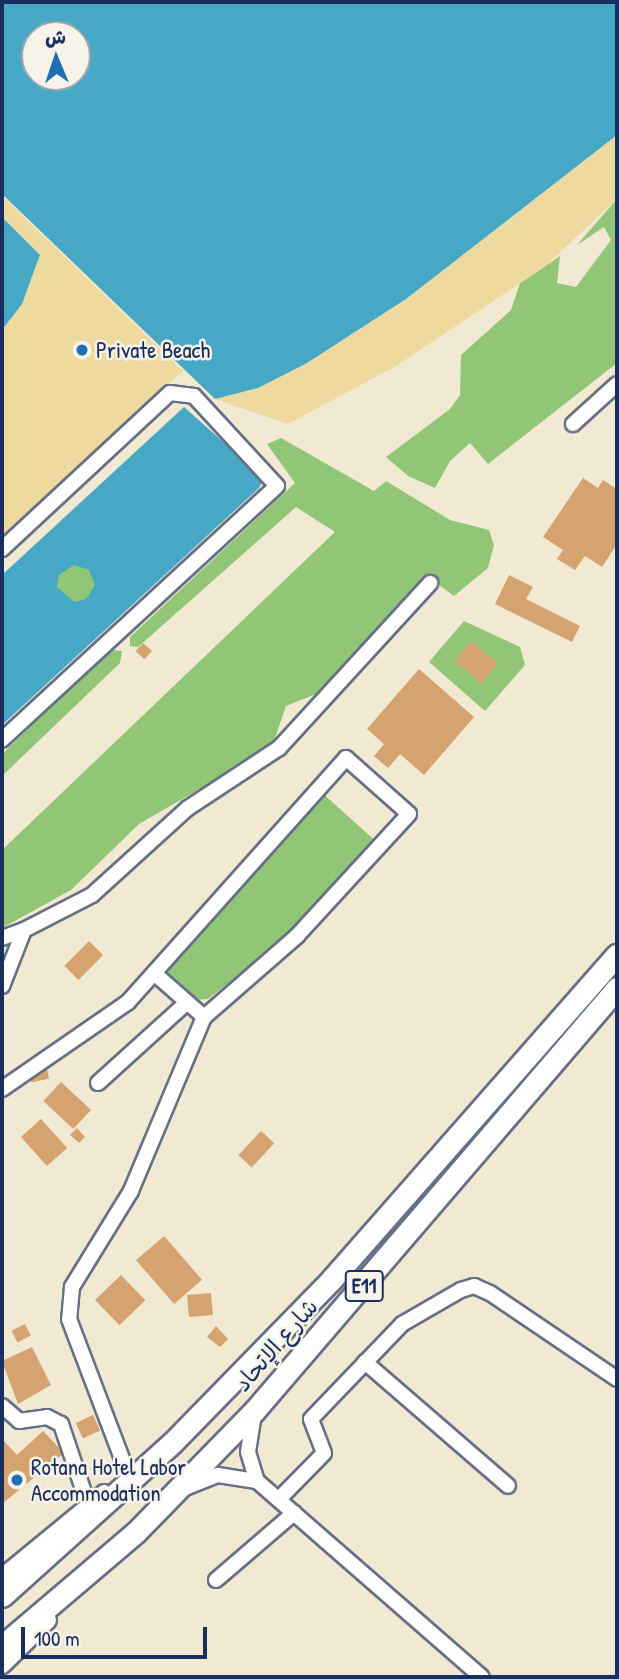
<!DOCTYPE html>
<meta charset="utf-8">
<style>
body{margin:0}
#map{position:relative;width:619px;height:1679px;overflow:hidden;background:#f2e9d3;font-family:"Patrick Hand","Playpen Sans Arabic",sans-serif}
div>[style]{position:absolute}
.green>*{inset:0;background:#92c677}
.round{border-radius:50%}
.sand>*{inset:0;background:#eeda9e}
.water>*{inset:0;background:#46a8c5}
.building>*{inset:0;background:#d4a370;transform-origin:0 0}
.roads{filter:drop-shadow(2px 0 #667087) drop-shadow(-2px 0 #667087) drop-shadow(0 2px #667087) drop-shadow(0 -2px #667087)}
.minor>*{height:14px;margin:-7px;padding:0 7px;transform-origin:7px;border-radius:7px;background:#fff}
.major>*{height:18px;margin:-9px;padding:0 9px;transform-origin:9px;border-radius:9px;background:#fff}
.highway>*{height:21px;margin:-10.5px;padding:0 10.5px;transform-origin:10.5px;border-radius:10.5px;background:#fff}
.dots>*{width:19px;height:19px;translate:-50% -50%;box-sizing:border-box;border:4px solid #f7f3e8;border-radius:50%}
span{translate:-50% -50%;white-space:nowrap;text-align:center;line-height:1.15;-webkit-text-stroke:5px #f7f3e8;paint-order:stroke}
.shield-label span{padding:2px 5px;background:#f7f3e8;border:2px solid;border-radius:5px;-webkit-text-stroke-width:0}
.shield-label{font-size:21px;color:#1b2f5e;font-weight:700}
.poi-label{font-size:23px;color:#1b2f5e}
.left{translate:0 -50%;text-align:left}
.street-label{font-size:23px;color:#1b2f5e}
.frame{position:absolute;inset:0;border:4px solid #1b2f5e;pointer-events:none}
.north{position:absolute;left:21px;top:21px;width:70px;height:70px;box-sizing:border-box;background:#f7f3e8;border:2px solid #9fa5b1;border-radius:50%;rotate:358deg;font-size:19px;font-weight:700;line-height:28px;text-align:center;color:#1b2f5e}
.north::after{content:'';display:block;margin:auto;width:24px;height:32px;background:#1f6fb2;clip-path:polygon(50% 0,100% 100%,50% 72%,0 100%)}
.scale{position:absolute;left:21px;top:1627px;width:186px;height:32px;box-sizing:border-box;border:4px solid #1b2f5e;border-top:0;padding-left:9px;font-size:21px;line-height:24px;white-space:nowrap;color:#1b2f5e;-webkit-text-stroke:5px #f7f3e8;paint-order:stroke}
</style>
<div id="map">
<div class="green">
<div style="clip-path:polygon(617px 199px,617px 363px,488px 464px,470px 443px,450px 461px,435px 488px,408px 476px,386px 457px,450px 409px,460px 395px,461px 355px,511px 310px,520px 283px,560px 256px,557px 283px,576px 287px,611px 240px,604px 227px,577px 245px)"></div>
<div style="clip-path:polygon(281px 438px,374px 491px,386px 481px,450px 520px,489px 530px,494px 545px,488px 568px,454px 596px,427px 576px,326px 690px,286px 706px,272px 747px,139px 824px,71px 890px,2px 928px,2px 850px,335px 532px,296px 507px,138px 647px,130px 646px,130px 637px,295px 483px,267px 444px)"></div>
<div class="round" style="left:57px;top:565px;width:38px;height:38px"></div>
<div style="clip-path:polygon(464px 621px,520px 647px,525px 665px,485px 711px,429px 662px)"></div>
<div style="clip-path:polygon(111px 650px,122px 651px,120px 663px,2px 776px,2px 754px)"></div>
<div style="clip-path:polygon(320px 791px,380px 845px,285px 939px,208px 999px,195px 1000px,168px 977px,170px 957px)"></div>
</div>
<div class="sand">
<div style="clip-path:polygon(617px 135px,617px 199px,543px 268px,396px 366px,288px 424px,215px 399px,258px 388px,307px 363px,406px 299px)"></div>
<div style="clip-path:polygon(2px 196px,183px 371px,2px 539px,2px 330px,22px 304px,40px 255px,2px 216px)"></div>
</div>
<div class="water">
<div style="clip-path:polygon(evenodd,2px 2px,617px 2px,617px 135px,406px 299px,307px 363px,258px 388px,215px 399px,2px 194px,2px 2px,35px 35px,77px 35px,77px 77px,35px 77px,35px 35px)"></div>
<div style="clip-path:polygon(2px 217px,40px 255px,22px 304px,2px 330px)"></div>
<div style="clip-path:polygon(evenodd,184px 407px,255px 470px,263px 480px,259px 488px,2px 725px,2px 575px,184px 407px,74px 565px,89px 570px,95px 585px,86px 599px,74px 602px,57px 587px,59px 575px,74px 565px)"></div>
</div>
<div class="building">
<div style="clip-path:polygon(583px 478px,598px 488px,603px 480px,617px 489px,617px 544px,602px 567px,585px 556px,575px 570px,557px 559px,563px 550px,543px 537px)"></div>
<div style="clip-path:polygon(509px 575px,533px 587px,526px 599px,580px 626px,572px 642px,495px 604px)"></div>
<div style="left:471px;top:641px;width:35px;height:26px;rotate:40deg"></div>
<div style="left:143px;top:643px;width:12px;height:11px;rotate:42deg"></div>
<div style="clip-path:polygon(419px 669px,474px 717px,424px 775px,400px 754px,388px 768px,374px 756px,384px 744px,367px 729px)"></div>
<div style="left:89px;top:941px;width:20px;height:35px;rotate:45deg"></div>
<div style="left:47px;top:1069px;width:10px;height:18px;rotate:79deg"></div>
<div style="left:61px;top:1082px;width:41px;height:26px;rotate:43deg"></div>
<div style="left:41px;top:1119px;width:39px;height:27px;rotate:48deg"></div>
<div style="clip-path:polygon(77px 1128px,85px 1137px,79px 1143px,70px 1135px)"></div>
<div style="left:261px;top:1131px;width:18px;height:33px;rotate:43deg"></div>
<div style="left:164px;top:1236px;width:58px;height:37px;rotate:49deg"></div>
<div style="left:121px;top:1275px;width:35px;height:36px;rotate:46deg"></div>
<div style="left:211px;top:1293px;width:22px;height:24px;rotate:85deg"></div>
<div style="left:25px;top:1324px;width:13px;height:15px;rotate:63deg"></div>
<div style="clip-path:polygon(216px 1326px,228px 1339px,220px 1347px,207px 1337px)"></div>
<div style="clip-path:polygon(32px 1347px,51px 1385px,18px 1404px,2px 1361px)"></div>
<div style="left:93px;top:1415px;width:17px;height:19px;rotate:65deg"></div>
<div style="clip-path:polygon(43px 1431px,64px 1453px,2px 1504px,2px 1439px,17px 1455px)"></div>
</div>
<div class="roads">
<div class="minor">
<div style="left:573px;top:424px;width:59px;rotate:-42.3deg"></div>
<div style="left:2px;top:549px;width:229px;rotate:-42.9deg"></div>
<div style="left:170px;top:393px;width:24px;rotate:7deg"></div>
<div style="left:194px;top:396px;width:122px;rotate:47.3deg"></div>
<div style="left:277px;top:486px;width:374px;rotate:137.3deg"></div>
<div style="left:24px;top:930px;width:76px;rotate:-27.2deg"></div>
<div style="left:92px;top:895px;width:130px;rotate:-42.2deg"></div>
<div style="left:188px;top:808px;width:109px;rotate:-33.4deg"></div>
<div style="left:279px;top:748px;width:224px;rotate:-47.5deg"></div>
<div style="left:2px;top:938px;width:23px;rotate:-20deg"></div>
<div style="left:24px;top:930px;width:60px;rotate:111.4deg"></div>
<div style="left:154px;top:973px;width:67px;rotate:41.3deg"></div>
<div style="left:98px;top:1083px;width:116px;rotate:-42.2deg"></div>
<div style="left:2px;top:1089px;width:153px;rotate:-34.6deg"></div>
<div style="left:128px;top:1002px;width:327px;rotate:-48.2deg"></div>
<div style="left:346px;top:758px;width:84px;rotate:41.6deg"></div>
<div style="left:409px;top:814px;width:166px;rotate:132.6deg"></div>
<div style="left:297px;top:936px;width:123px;rotate:138.9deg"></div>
<div style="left:204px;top:1017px;width:189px;rotate:112.8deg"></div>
<div style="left:131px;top:1191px;width:113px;rotate:121.6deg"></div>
<div style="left:72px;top:1287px;width:32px;rotate:95deg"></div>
<div style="left:69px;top:1319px;width:166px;rotate:69.2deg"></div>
<div style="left:365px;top:1362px;width:189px;rotate:40.9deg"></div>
<div style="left:2px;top:1406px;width:23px;rotate:41deg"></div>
<div style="left:19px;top:1421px;width:28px;rotate:-8deg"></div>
<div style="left:47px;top:1417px;width:16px;rotate:27deg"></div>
<div style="left:61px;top:1424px;width:84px;rotate:71.4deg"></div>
<div style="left:254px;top:1414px;width:38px;rotate:99deg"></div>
<div style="left:248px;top:1452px;width:30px;rotate:73deg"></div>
<div style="left:185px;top:1488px;width:35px;rotate:-22deg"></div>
<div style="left:218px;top:1475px;width:39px;rotate:9deg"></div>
<div style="left:257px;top:1481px;width:298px;rotate:41.1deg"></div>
<div style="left:279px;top:1499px;width:64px;rotate:-45.6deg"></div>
<div style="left:324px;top:1453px;width:36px;rotate:-111deg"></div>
<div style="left:311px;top:1419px;width:132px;rotate:-46.2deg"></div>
<div style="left:402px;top:1324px;width:68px;rotate:-30deg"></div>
<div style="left:461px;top:1290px;width:14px;rotate:-17deg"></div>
<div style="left:474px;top:1286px;width:17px;rotate:24deg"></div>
<div style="left:490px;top:1293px;width:153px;rotate:34.1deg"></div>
<div style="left:2px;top:1576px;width:132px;rotate:-39.5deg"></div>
<div style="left:216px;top:1580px;width:103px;rotate:-40.7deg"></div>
</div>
<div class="major">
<div style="left:2px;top:1664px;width:63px;rotate:-44.4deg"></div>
</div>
<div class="highway">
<div style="left:2px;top:1596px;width:230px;rotate:-42deg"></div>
<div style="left:173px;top:1442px;width:226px;rotate:-45.7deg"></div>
<div style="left:331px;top:1280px;width:433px;rotate:-48.7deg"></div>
<div style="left:2px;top:1646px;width:176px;rotate:-40.4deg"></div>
<div style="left:136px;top:1532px;width:170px;rotate:-45.7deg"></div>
<div style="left:255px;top:1410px;width:556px;rotate:-49.38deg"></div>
</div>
</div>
<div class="dots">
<div style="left:82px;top:350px;background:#1f6fb2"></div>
<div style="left:17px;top:1480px;background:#1f6fb2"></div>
</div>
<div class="shield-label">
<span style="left:364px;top:1286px">E11</span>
</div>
<div class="poi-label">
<span class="left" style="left:96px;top:350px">Private Beach</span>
<span class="left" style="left:31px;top:1480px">Rotana Hotel Labor<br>Accommodation</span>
</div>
<div class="street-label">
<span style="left:276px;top:1345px;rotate:-49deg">شارع الإتحاد</span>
</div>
<div class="frame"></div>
<div class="north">ش</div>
<div class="scale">100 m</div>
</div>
